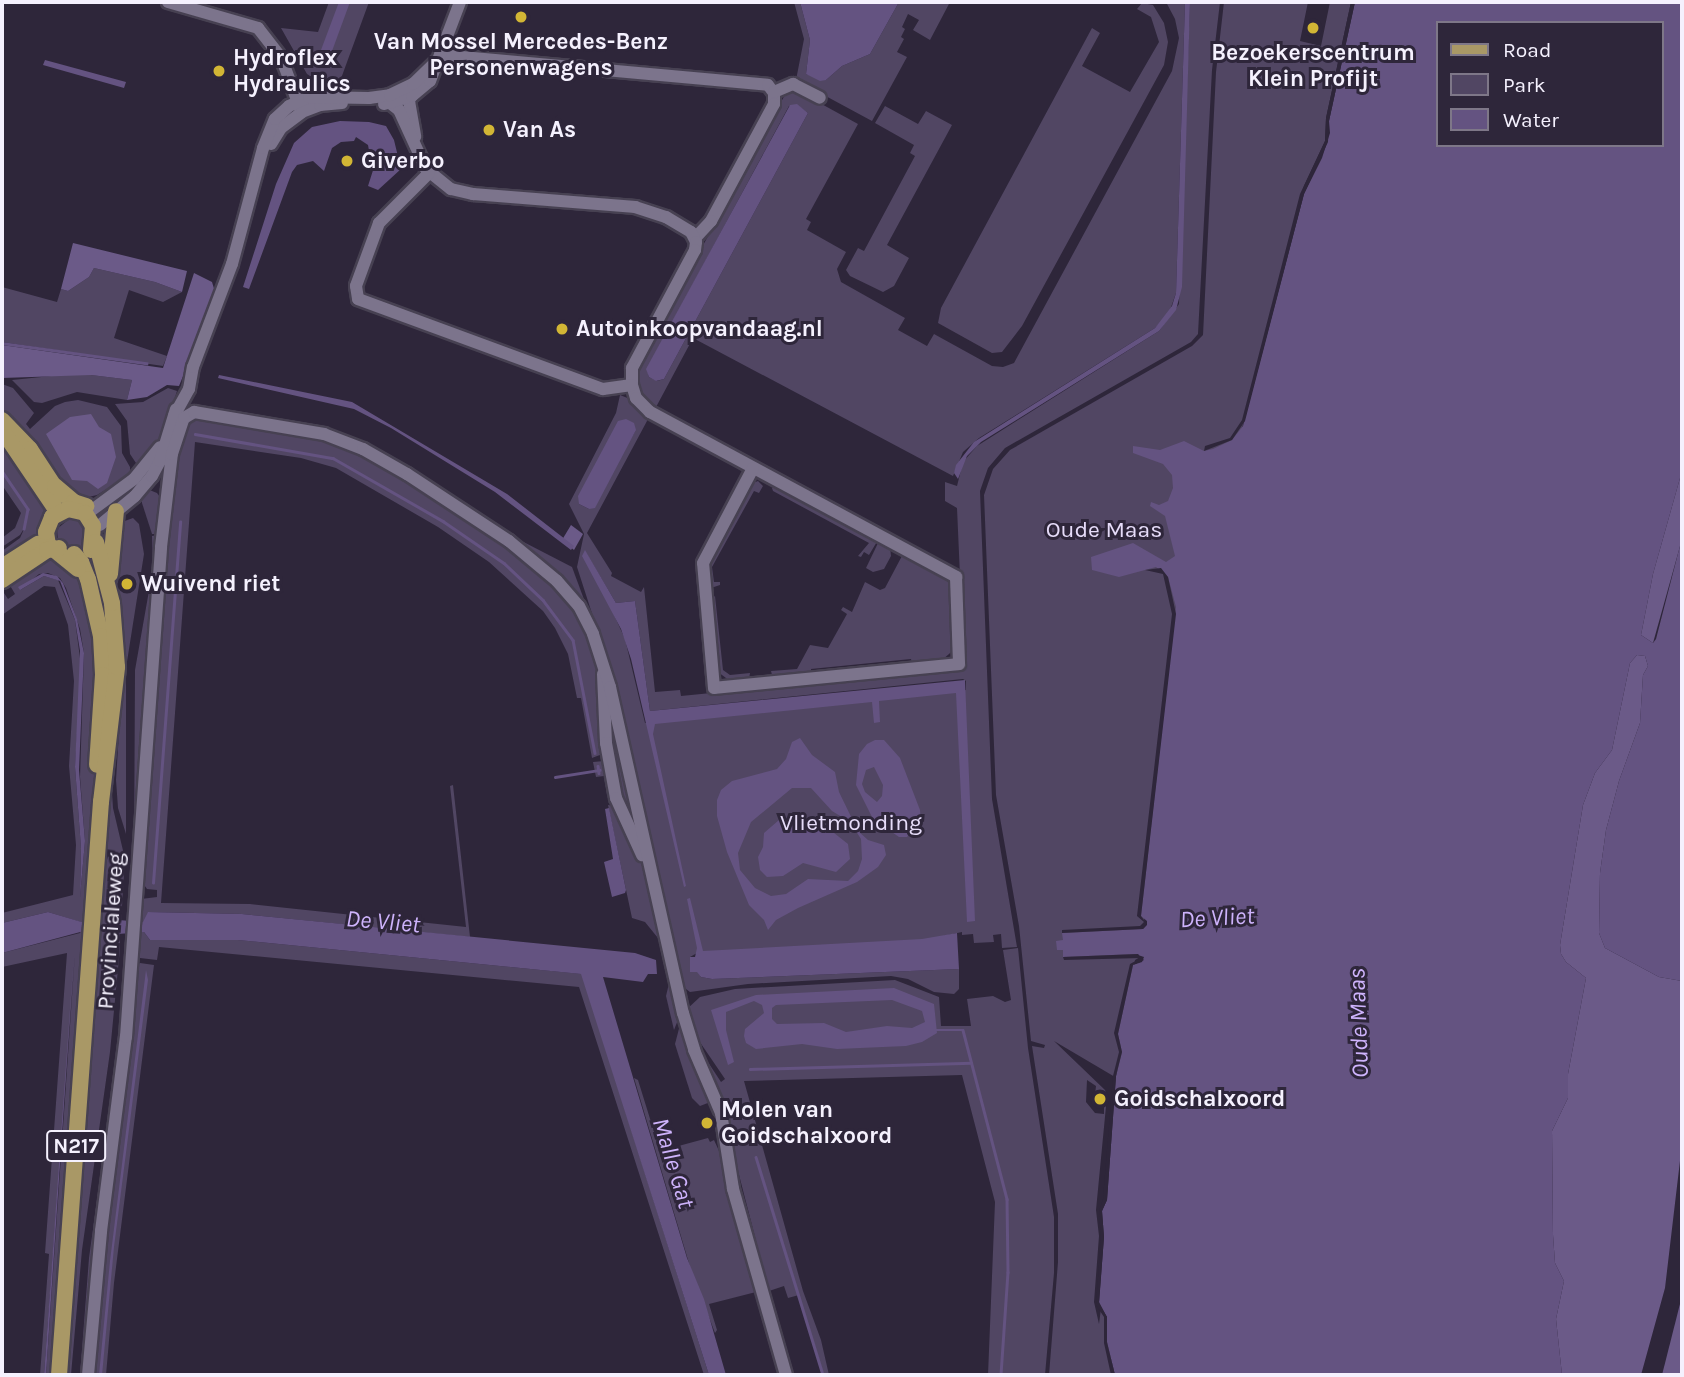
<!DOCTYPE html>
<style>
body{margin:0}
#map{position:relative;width:1684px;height:1377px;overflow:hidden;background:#2e263a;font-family:Karla,sans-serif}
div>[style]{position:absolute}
.green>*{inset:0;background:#514663}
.forest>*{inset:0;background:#6b5a88}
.water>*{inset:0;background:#645381;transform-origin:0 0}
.pier>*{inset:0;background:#2e263a}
.stream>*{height:2.5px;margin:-1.25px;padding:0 1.25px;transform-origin:1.25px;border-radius:1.25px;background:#645381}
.roads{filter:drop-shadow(2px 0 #474152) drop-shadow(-2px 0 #474152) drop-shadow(0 2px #474152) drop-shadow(0 -2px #474152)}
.minor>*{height:12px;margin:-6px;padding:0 6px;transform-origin:6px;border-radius:6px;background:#7c748c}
.major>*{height:16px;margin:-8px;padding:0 8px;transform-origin:8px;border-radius:8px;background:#a99866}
.dots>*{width:19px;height:19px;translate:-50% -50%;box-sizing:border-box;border:4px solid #2e263a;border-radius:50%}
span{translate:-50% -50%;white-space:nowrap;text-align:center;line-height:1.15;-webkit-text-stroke:6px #2e263a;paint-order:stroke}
.shield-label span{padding:2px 5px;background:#2e263a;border:2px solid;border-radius:5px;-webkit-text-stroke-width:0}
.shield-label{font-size:21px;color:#f5f1fe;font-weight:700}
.poi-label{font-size:23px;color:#f5f1fe;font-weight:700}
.left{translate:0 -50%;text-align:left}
.park-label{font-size:23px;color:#e6dcf9}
.street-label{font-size:23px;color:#f5f1fe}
.water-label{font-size:24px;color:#ceb3fc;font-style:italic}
.frame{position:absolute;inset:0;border:4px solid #f5f1fe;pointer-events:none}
.legend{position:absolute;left:1436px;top:21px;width:228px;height:126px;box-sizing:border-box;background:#2e263a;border:2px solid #7e7788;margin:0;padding:9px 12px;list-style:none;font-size:21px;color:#f5f1fe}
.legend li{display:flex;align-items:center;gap:14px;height:35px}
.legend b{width:35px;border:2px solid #7e7788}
</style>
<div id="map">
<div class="green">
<div style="clip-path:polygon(329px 2px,369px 2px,339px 84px,319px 82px,307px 74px,281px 28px,318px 32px)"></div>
<div style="clip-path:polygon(794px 2px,800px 2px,810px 40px,806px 74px,826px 80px,842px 66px,870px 54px,899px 2px,950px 2px,930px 40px,913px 30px,919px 20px,908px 14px,902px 27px,905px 29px,901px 37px,904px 39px,897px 52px,907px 57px,872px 121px,796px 80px,804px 39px)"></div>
<div style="clip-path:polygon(evenodd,1166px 2px,1185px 2px,1176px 293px,1169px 313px,1155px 328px,979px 438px,963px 452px,953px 476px,693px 338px,655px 409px,641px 395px,637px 376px,639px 363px,787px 91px,796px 90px,858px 124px,806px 219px,811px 222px,807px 230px,846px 252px,837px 269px,841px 282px,905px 318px,898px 330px,927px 346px,934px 334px,992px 366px,1003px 367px,1014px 363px,1172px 71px,1179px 38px,1175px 19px,1166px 2px,797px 105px,808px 113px,664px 379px,657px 381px,649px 377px,647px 369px,789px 106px,797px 105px)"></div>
<div style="clip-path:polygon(evenodd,1190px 2px,1220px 2px,1212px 70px,1198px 334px,1191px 342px,1005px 448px,988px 468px,980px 491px,992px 799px,1017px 947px,1002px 948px,1001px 934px,993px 935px,994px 942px,974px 943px,973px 934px,962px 935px,962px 932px,925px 940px,697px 953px,690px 957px,701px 977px,712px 979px,959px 969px,959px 989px,954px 994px,934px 992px,908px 979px,891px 976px,748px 984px,690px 992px,682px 986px,597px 629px,577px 567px,584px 534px,569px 504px,616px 413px,620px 395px,630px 399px,646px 415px,647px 421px,587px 533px,612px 573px,611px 576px,641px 592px,644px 587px,655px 692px,680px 690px,681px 696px,964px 668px,957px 508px,945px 501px,945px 482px,957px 486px,963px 462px,977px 446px,1159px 331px,1179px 304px,1190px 2px,636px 430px,589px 509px,579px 504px,636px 430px,1190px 2px,585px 551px,616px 603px,635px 601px,650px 711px,963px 679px,966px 681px,966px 690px,645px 723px,625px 639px,585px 551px)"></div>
<div style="clip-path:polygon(evenodd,1224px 2px,1308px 2px,1300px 41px,1321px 46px,1330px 2px,1351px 2px,1326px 118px,1325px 141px,1304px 186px,1245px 419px,1180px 602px,1140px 957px,1135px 960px,1128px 1001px,1126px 1051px,1115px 1077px,1054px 1041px,1105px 1090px,1107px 1096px,1096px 1210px,1099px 1236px,1094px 1302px,1099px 1324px,1102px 1301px,1114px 1375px,1049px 1375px,1058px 1262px,1058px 1214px,1032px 1046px,1044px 1048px,1045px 1045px,1031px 1041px,1019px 926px,996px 795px,984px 495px,993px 469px,1010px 450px,1192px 346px,1203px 335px,1216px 72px,1224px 2px,1087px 1080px,1096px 1086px,1094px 1104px,1104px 1105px,1104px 1114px,1095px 1113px,1086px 1102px,1087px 1080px)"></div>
<div style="clip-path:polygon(1142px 3px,1153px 5px,1164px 23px,1168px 42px,1164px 65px,1022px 326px,1002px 352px,992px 353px,938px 323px,941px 308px,1092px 28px,1100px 33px,1082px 66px,1130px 92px,1159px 42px,1151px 17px,1137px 9px)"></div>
<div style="clip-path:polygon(885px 106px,918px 124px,926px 111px,952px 125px,887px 245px,909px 258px,894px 286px,883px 292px,850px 276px,846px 270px,858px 248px,864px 251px,915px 156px,910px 153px,914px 145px,875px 123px)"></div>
<div style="clip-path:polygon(94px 268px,155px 282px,182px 292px,163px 302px,129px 290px,114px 338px,167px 356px,163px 366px,2px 342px,2px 287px,57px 302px,61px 289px,68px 291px,89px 277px)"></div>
<div style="clip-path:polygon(61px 375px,91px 375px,132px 380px,127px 400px,77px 392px,42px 403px,34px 402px,12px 380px)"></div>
<div style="clip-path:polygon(2px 384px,13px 388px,34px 413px,26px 424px,30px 429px,55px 406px,65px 402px,78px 400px,107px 407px,121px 426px,122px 453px,130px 467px,130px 475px,97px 495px,80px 499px,69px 491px,26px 434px,2px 413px)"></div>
<div style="clip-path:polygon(168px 388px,177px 391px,166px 426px,159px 441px,140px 463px,136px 463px,130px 454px,127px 421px,115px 404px,143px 402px)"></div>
<div style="clip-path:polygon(196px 417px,328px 439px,384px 464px,499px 538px,570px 600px,598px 657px,605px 753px,592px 758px,581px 698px,577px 698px,568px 654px,555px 628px,543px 611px,489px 562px,438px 527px,336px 468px,301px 458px,195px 442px,161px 903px,250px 904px,466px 927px,450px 786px,453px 785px,470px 937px,242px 914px,149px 912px,144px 922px,140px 922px,141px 899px,157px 897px,157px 890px,147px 889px,142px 882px,174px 462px,189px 421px)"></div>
<div style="clip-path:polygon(2px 437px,43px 502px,46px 514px,43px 530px,36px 541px,2px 564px,2px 551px,20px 538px,25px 527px,20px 535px,2px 547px,2px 538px,15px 528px,21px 513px,2px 485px)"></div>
<div style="clip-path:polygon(758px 481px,763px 486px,759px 493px,754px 491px,712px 567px,714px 582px,720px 582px,720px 585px,711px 588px,706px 567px,750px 484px)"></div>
<div style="clip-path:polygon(775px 486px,878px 540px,869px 555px,864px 552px,861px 557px,858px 556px,869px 543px,773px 491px,772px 488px)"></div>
<div style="clip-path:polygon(147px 489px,157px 493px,162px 500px,159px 534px,152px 534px,142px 503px,142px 494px)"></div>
<div style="clip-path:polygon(133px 518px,139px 524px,144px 554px,126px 668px,126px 834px,118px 808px,116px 780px,124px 653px,113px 574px,122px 522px)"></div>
<div style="clip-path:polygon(69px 519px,89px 522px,87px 547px,73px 550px,58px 542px,57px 529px)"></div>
<div style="clip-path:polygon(158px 535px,134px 856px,135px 670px,153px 568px,152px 536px)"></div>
<div style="clip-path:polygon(510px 535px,572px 567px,592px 621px)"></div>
<div style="clip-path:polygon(879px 541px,890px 547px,891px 556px,884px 569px,873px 572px,866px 568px)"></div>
<div style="clip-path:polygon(903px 554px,950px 583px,953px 650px,949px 654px,942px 660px,912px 664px,911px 659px,811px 669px,811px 674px,772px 675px,771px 671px,797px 669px,810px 645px,828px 648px,847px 614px,841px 610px,843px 607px,852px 612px,865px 582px,880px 590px,885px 588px)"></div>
<div style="clip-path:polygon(evenodd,56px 560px,73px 569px,78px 578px,97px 643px,95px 791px,55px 1375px,46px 1375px,75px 953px,44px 1375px,40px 1375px,49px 1254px,45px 1253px,67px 953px,2px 967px,2px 953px,80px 933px,84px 923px,48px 912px,2px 923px,2px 913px,73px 895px,76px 845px,69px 766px,74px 681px,68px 625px,55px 587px,44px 586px,2px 615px,2px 590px,8px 599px,15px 594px,8px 582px,45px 561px,56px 560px,48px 573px,60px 578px,66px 588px,80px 629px,84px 653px,80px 777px,85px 841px,80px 897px,81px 848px,75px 767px,81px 666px,75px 620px,58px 580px,44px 576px,20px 590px,39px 574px,48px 573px)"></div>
<div style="clip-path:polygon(715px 596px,723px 670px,730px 675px,750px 673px,749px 679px,730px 681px,718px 672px,710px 600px)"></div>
<div style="clip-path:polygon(603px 682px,645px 856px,620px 801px)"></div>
<div style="clip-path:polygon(604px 761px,610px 792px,607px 795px,604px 776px,596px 777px,593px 762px)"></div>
<div style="clip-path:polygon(111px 777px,113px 808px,125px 859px,121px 922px,116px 922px,116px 932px,120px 932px,120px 948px,110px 1052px,82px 1250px,71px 1375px,64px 1375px,102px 880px,108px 856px,107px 803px)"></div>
<div style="clip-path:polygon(608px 805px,614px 806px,648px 871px,662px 943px,645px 922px,632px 918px)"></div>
<div style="clip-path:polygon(139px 932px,144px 932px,150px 940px,238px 940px,582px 974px,709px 1375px,704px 1375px,579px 987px,159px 947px,157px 960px,140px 958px,136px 956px)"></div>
<div style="clip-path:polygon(1018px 948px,1028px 1048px,1054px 1217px,1054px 1273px,1045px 1375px,988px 1375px,995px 1202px,962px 1075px,744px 1081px,803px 1291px,821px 1340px,829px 1375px,824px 1375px,799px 1295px,788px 1298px,784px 1286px,769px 1291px,737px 1167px,733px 1164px,700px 1050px,721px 1082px,725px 1079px,693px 1032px,687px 1009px,700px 997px,735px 989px,895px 980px,939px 997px,941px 1026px,971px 1026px,967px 999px,993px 996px,1005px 1002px,1011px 1000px,1003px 950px)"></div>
<div style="clip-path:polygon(140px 963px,154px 965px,114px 1283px,106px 1375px,91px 1375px,135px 966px)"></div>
<div style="clip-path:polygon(671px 975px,680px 1015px,674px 1030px,666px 996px)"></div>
<div style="clip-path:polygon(128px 978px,89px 1287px,84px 1375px,80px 1375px,89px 1258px)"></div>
<div style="clip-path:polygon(681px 1021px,713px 1101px,700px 1106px,692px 1098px,675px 1044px)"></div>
<div style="clip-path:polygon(634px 1078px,638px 1080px,660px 1151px,708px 1138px,710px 1142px,714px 1140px,725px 1164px,738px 1234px,756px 1292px,709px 1304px,717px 1330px,715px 1333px,691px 1270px)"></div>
</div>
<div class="forest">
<div style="clip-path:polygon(73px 243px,187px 271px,182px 292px,155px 282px,94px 268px,89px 277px,68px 291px,61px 289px)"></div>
<div style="clip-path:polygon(194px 273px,212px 282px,216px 295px,179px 386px,167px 385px,147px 397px,127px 400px,132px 380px,91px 375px,2px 378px,2px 345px,163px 368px)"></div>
<div style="clip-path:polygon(91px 414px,99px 427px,111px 434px,116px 457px,107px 483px,98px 489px,87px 481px,72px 480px,46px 434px,70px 417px)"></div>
<div style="clip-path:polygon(1682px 471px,1682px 539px,1653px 643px,1641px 635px,1653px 574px)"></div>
<div style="clip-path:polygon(571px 525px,583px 534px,574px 550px,562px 540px)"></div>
<div style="clip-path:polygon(1637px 655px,1645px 656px,1648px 666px,1643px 675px,1640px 723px,1619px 781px,1606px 830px,1600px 873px,1599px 933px,1605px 948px,1659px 977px,1682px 981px,1682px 1144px,1665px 1288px,1641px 1375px,1562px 1375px,1556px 1319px,1564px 1281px,1555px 1263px,1553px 1235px,1552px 1131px,1568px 1098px,1568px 1074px,1586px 978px,1566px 962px,1561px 954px,1560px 945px,1583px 805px,1595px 773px,1612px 750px,1630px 663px)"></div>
<div style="clip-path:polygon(1682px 1296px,1682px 1375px,1662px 1375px)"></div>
</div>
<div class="water">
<div style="clip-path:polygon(339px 2px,350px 2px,328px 62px,324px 64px,318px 58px)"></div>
<div style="clip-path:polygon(800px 2px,899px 2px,870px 54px,842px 66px,826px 80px,820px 81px,806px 74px,810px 40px)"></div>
<div style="clip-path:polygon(1185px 2px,1190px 2px,1182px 287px,1176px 310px,1159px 331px,981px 442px,967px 456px,958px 479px,954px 473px,956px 465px,974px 442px,1155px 328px,1172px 306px,1176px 293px)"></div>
<div style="clip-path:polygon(evenodd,1355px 2px,1682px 2px,1682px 471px,1653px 574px,1641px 635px,1653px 643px,1656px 639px,1682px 538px,1682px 981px,1659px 977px,1605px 948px,1599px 933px,1600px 873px,1606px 830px,1619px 781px,1640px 723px,1643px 675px,1648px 666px,1645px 656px,1637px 655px,1630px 663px,1612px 750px,1595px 773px,1583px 805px,1560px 945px,1561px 954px,1566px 962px,1586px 978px,1568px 1074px,1568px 1098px,1552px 1131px,1553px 1235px,1555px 1263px,1564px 1281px,1556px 1319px,1562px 1375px,1115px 1375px,1107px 1342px,1107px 1317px,1099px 1304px,1104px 1237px,1102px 1211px,1107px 1200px,1116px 1076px,1122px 1052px,1118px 1034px,1133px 965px,1142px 962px,1144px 957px,1135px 954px,1063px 957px,1063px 950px,1057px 950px,1056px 941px,1063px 940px,1062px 933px,1143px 929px,1147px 925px,1147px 921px,1141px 916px,1176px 607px,1168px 577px,1156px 567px,1119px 577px,1092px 570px,1091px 557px,1133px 543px,1166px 562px,1175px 556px,1165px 516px,1150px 506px,1151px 502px,1159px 505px,1168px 501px,1173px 488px,1172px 475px,1163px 464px,1133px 453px,1133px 446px,1160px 450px,1184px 441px,1204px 451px,1213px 449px,1232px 440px,1243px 426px,1304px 194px,1322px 158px,1330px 133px,1329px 121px,1355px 2px,1437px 23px,1661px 23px,1661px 145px,1437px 145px,1437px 23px)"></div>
<div style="clip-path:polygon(45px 60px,126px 82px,124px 88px,43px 65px)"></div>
<div style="clip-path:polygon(797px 104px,808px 113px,664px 379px,656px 381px,649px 377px,646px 369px,790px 105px)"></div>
<div style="clip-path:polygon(340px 121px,369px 122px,386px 126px,394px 140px,401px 169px,378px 190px,368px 186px,375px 164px,371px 162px,368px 145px,356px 137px,354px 141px,341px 142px,332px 148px,324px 171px,313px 161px,297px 165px,292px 172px,249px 289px,243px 287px,276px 184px,294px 143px,312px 127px)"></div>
<div style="left:2px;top:342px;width:148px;height:3px;rotate:8deg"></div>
<div style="clip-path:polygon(219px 375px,352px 402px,507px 494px,574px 546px,571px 550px,495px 492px,391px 428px,354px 409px,218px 378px)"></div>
<div style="clip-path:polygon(626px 419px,634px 423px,636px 430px,595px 508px,589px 509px,579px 504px,578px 496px,618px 421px)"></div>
<div style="clip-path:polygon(585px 550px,616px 603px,635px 601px,650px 711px,965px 680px,975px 921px,967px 922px,956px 693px,879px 701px,880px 722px,874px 723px,872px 702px,655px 724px,653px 734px,686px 886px,684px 887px,631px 659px,621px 629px,582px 556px)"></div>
<div style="clip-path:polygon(43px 573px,57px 576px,63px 583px,77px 619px,84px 653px,79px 770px,85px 841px,80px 897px,81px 848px,75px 767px,80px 651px,75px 620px,60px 581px,44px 576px,20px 590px,18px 587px)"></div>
<div style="clip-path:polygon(evenodd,800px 738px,812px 755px,835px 772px,839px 792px,858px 831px,868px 840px,884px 845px,886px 855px,878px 867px,857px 882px,798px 908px,776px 920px,768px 930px,764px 920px,749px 905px,727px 852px,717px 816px,717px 800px,721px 790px,732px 781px,777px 769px,786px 759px,792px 742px,800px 738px,792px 788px,811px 788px,832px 811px,850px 822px,861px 839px,862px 859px,858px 871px,848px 881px,808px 879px,786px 894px,771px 896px,755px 888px,740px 870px,738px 853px,751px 822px,792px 788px)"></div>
<div style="clip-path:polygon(evenodd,875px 740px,884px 740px,900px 758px,920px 810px,921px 822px,907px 837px,899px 837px,873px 819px,856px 785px,859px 754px,867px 744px,875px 740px,874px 767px,883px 785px,882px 796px,877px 802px,865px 792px,862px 784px,866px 770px,874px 767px)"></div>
<div style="clip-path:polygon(609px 808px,626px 890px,625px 893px,612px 897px,604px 862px,613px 859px,605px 809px)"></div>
<div style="clip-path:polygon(779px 820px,798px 828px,829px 829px,848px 844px,850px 859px,836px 872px,803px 863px,783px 876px,767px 877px,760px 870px,758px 857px,763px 847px,764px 833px)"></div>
<div style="clip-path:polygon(690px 898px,703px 951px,922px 939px,957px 933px,959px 969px,712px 979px,701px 977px,697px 972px,690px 972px,690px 957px,695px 957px,697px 948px,687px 899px)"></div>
<div style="clip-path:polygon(48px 912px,85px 923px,84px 931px,2px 953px,2px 923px)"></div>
<div style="clip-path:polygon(148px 912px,242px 914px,635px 953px,656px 960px,657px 974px,648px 974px,643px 982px,603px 977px,687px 1258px,704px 1299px,726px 1375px,709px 1375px,581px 974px,238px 940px,150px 940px,144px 932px,105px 935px,106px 919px,143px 922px)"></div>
<div style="clip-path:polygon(74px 953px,46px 1375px,44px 1375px)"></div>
<div style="clip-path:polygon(146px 970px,148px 980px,114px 1247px,102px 1375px,99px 1375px,110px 1261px)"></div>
<div style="clip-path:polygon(evenodd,894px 988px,934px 1004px,937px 1033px,922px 1042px,906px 1046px,837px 1049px,802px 1044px,756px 1049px,746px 1043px,744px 1036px,745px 1029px,764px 1013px,762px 1005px,754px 1001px,726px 1012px,726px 1030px,734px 1062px,728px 1065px,711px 1010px,756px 995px,894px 988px,892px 1000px,922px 1011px,925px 1022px,912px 1028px,887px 1026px,846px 1032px,824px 1023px,777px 1024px,772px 1019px,772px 1008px,776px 1005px,892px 1000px)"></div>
</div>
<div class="pier">
<div style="clip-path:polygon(1351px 2px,1355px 2px,1329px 121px,1328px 142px,1304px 194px,1245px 421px,1232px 440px,1204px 451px,1205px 446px,1230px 438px,1242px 420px,1300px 194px,1325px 141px,1326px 118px)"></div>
<div style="clip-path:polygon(1161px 568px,1168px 577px,1176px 614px,1141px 916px,1147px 924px,1143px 929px,1062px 933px,1062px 930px,1140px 926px,1144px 922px,1137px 916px,1172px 614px,1163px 574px,1145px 570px)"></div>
<div style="clip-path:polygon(1138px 954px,1144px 960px,1133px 965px,1118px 1034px,1122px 1052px,1116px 1076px,1107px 1200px,1102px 1211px,1104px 1237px,1099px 1302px,1107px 1317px,1107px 1342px,1115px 1375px,1111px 1375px,1104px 1343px,1104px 1317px,1096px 1305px,1101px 1237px,1099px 1211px,1103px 1199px,1113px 1076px,1119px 1052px,1114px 1033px,1130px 964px,1141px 958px,1064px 960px,1063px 957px)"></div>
</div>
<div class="stream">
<div style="left:195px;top:434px;width:140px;rotate:9.9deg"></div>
<div style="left:333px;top:458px;width:127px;rotate:29.8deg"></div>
<div style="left:443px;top:521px;width:74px;rotate:34.5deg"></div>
<div style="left:504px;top:563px;width:54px;rotate:43.5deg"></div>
<div style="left:543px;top:600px;width:50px;rotate:53.1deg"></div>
<div style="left:573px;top:640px;width:115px;rotate:79deg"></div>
<div style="left:2px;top:471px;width:46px;rotate:55.6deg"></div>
<div style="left:28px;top:509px;width:20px;rotate:101deg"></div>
<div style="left:598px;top:766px;width:7px;rotate:82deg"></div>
<div style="left:555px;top:777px;width:45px;rotate:-9deg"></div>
<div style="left:153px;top:883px;width:362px;rotate:-85.7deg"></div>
<div style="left:934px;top:1030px;width:29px"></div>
<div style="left:963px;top:1030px;width:175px;rotate:75.4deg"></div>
<div style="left:1007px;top:1199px;width:73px;rotate:89.2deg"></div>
<div style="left:1008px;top:1272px;width:103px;rotate:93.9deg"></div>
<div style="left:750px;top:1069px;width:221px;rotate:-1.6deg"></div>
<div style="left:756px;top:1157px;width:228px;rotate:72.9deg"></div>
</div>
<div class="roads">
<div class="minor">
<div style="left:168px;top:2px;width:94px;rotate:16.1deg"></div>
<div style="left:258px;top:28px;width:37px;rotate:52deg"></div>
<div style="left:281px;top:57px;width:54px;rotate:69.6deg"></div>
<div style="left:440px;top:55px;width:329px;rotate:5.2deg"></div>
<div style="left:768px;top:85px;width:10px;rotate:53deg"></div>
<div style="left:774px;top:93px;width:11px;rotate:90deg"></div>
<div style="left:774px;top:104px;width:133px;rotate:118.3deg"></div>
<div style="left:711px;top:221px;width:23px;rotate:133deg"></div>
<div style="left:774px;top:92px;width:21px;rotate:-23deg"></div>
<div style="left:793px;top:84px;width:30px;rotate:27deg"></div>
<div style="left:402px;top:96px;width:9px;rotate:36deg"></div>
<div style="left:409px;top:101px;width:36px;rotate:80deg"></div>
<div style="left:390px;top:103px;width:11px;rotate:38deg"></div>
<div style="left:399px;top:110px;width:65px;rotate:65.4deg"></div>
<div style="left:426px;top:169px;width:32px;rotate:39deg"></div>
<div style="left:451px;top:189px;width:23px;rotate:13deg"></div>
<div style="left:473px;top:194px;width:163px;rotate:4.6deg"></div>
<div style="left:635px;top:207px;width:33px;rotate:18deg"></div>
<div style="left:666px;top:217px;width:29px;rotate:31deg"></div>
<div style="left:691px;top:232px;width:11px;rotate:63deg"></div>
<div style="left:696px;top:242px;width:8px;rotate:97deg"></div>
<div style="left:695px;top:250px;width:134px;rotate:118.1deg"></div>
<div style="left:632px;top:368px;width:17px;rotate:90deg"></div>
<div style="left:632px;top:385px;width:14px;rotate:73deg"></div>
<div style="left:636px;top:398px;width:20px;rotate:45deg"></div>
<div style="left:650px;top:412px;width:348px;rotate:28.3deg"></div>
<div style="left:956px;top:577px;width:87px;rotate:88deg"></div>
<div style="left:959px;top:664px;width:246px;rotate:174.4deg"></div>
<div style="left:714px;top:688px;width:125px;rotate:-95deg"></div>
<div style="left:703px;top:563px;width:107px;rotate:-62.2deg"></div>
<div style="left:384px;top:104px;width:29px;rotate:-16deg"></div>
<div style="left:412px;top:96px;width:23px;rotate:-40deg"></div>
<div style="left:430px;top:81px;width:85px;rotate:-69.2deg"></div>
<div style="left:271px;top:144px;width:19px;rotate:-58deg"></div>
<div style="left:281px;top:128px;width:26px;rotate:-37deg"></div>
<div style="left:302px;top:112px;width:19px;rotate:-21deg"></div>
<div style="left:320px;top:105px;width:22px;rotate:-5deg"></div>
<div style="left:429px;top:173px;width:71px;rotate:135deg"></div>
<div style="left:379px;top:223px;width:67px;rotate:110.1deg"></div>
<div style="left:356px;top:286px;width:13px;rotate:81deg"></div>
<div style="left:358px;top:299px;width:261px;rotate:20.2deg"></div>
<div style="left:603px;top:389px;width:29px;rotate:-8deg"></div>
<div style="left:174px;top:416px;width:31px;rotate:-61deg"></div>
<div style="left:189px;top:389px;width:22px;rotate:-80deg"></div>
<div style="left:193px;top:367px;width:110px;rotate:-69.3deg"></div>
<div style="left:232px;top:264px;width:120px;rotate:-75deg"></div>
<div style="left:263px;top:148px;width:31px;rotate:-68deg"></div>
<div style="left:275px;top:119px;width:19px;rotate:-43deg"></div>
<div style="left:289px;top:106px;width:22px;rotate:-24deg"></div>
<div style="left:309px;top:97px;width:60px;rotate:1deg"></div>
<div style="left:369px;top:98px;width:21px;rotate:-8deg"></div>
<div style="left:390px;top:95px;width:25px;rotate:-26deg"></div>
<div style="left:413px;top:84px;width:33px;rotate:-44deg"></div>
<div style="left:92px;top:510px;width:52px;rotate:-36.4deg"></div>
<div style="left:134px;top:479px;width:41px;rotate:-50.9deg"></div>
<div style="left:100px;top:525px;width:45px;rotate:-39.6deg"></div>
<div style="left:135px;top:496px;width:26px;rotate:-50deg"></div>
<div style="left:152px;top:476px;width:17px;rotate:-62deg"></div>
<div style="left:160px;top:461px;width:54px;rotate:-72.9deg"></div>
<div style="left:603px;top:674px;width:69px;rotate:87.5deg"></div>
<div style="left:606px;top:743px;width:56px;rotate:79.7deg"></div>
<div style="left:616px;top:798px;width:63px;rotate:65.5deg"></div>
<div style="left:88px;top:1375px;width:145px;rotate:-84.8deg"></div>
<div style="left:101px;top:1231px;width:196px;rotate:-82.7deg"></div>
<div style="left:126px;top:1037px;width:491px;rotate:-85.9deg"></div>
<div style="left:161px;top:547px;width:94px;rotate:-83.3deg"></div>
<div style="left:172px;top:454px;width:38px;rotate:-72deg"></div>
<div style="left:184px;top:418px;width:12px;rotate:-31deg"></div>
<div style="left:194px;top:412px;width:132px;rotate:9.6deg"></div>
<div style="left:324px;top:434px;width:42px;rotate:21deg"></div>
<div style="left:363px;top:449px;width:51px;rotate:29.6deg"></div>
<div style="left:407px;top:474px;width:122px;rotate:33.3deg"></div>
<div style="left:509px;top:541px;width:62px;rotate:39.8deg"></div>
<div style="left:557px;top:581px;width:33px;rotate:49deg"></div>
<div style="left:579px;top:606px;width:31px;rotate:63deg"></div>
<div style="left:593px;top:634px;width:56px;rotate:72.2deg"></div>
<div style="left:610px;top:687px;width:334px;rotate:77.4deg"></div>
<div style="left:683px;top:1013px;width:39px;rotate:73deg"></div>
<div style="left:694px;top:1050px;width:69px;rotate:66.8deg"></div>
<div style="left:721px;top:1113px;width:77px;rotate:81deg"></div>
<div style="left:733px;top:1189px;width:193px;rotate:74.1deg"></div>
</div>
<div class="major">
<div style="left:2px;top:420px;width:40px;rotate:46deg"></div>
<div style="left:30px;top:449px;width:55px;rotate:56.9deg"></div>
<div style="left:7px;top:437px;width:89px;rotate:56deg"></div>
<div style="left:55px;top:486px;width:25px;rotate:40deg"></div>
<div style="left:74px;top:502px;width:13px;rotate:18deg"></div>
<div style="left:74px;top:554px;width:11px;rotate:49deg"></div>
<div style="left:81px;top:562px;width:18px;rotate:68deg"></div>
<div style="left:88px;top:579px;width:58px;rotate:77.2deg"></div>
<div style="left:101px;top:636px;width:39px;rotate:87deg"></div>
<div style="left:103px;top:675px;width:90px;rotate:93.8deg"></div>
<div style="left:2px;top:567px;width:43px;rotate:-32.6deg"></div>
<div style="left:78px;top:569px;width:38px;rotate:-141deg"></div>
<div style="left:48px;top:545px;width:13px;rotate:-99deg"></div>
<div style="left:46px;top:532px;width:16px;rotate:-68deg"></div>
<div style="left:52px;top:517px;width:18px;rotate:-27deg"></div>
<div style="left:68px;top:509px;width:17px;rotate:13deg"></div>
<div style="left:85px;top:513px;width:15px;rotate:58deg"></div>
<div style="left:93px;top:526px;width:24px;rotate:95deg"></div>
<div style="left:110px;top:574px;width:63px;rotate:-84.6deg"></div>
<div style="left:2px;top:580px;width:54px;rotate:-33.7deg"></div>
<div style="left:47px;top:550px;width:12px;rotate:-9deg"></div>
<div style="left:59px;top:1375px;width:575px;rotate:-85.81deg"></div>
<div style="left:101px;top:802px;width:136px;rotate:-83.2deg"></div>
<div style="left:117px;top:667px;width:64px;rotate:-94.5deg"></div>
<div style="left:112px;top:603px;width:63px;rotate:-104.7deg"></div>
</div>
</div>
<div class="dots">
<div style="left:521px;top:17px;background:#d2b635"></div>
<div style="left:1313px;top:28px;background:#d2b635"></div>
<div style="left:219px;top:71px;background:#d2b635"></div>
<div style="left:489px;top:130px;background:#d2b635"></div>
<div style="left:347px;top:161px;background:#d2b635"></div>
<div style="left:562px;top:329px;background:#d2b635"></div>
<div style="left:127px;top:584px;background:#d2b635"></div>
<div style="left:1100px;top:1099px;background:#d2b635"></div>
<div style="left:707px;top:1123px;background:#d2b635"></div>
</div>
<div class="shield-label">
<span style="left:76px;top:1146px">N217</span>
</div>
<div class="poi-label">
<span style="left:521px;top:55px">Van Mossel Mercedes-Benz<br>Personenwagens</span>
<span style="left:1313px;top:66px">Bezoekerscentrum<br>Klein Profijt</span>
<span class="left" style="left:233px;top:71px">Hydroflex<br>Hydraulics</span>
<span class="left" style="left:503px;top:130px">Van As</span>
<span class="left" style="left:361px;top:161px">Giverbo</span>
<span class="left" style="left:576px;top:329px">Autoinkoopvandaag.nl</span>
<span class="left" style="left:141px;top:584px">Wuivend riet</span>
<span class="left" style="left:1114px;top:1099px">Goidschalxoord</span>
<span class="left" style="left:721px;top:1123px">Molen van<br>Goidschalxoord</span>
</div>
<div class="park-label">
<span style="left:1104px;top:530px">Oude Maas</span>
<span style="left:851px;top:823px">Vlietmonding</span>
</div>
<div class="street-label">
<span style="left:111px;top:931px;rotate:-86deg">Provincialeweg</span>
</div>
<div class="water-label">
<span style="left:1217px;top:918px;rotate:-3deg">De Vliet</span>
<span style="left:383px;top:922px;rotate:5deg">De Vliet</span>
<span style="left:1359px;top:1023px;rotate:-92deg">Oude Maas</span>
<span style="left:673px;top:1163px;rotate:73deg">Malle Gat</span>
</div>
<div class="frame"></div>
<ul class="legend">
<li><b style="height:9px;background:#a99866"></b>Road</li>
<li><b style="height:19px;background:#514663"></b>Park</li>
<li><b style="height:19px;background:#645381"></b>Water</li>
</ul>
</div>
